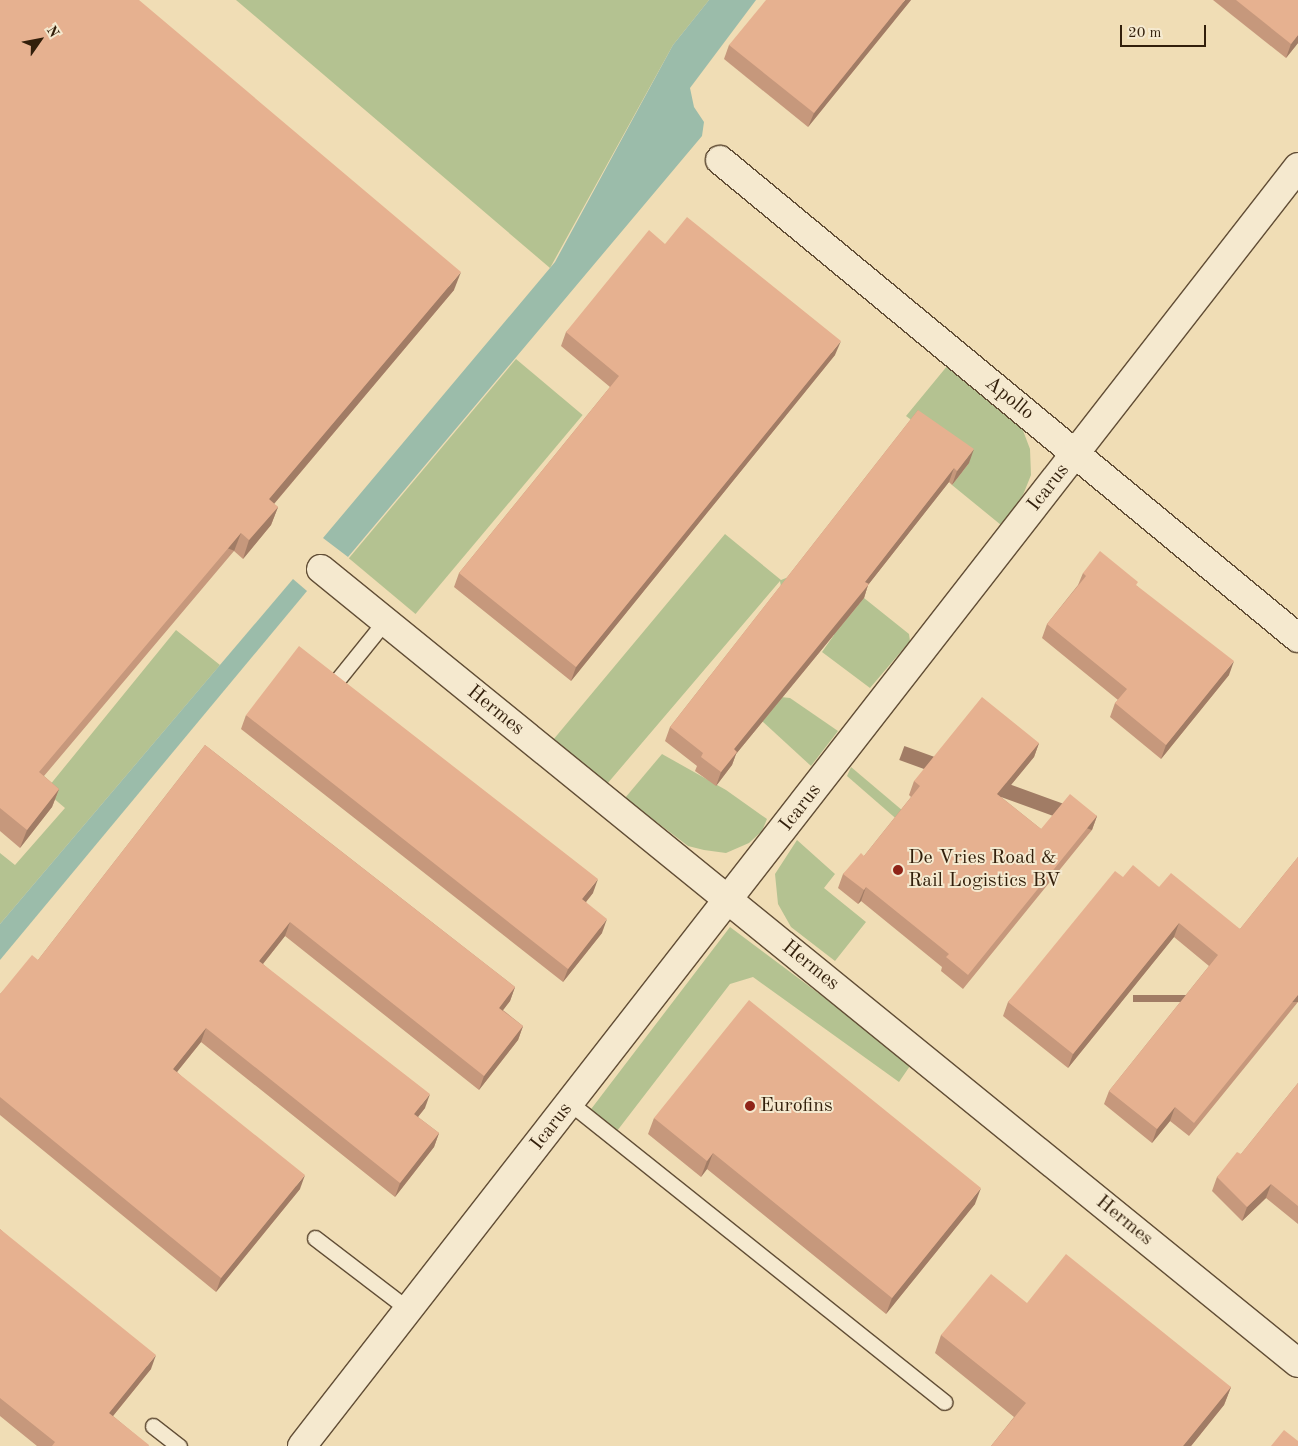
<!DOCTYPE html>
<style>
body{margin:0}
#map{position:relative;width:1298px;height:1446px;overflow:hidden;background:#f0ddb5;font-family:"Old Standard TT",serif}
div>[style]{position:absolute}
.green>*{inset:0;background:#b4c291;transform-origin:0 0}
.water>*{inset:0;background:#9bbcaa}
.roads{filter:drop-shadow(1px 0 #624e36) drop-shadow(-1px 0 #624e36) drop-shadow(0 1px #624e36) drop-shadow(0 -1px #624e36)}
.service>*{height:15px;margin:-7.5px;padding:0 7.5px;transform-origin:7.5px;border-radius:7.5px;background:#f5e9cf}
.minor>*{height:28px;margin:-14px;padding:0 14px;transform-origin:14px;border-radius:14px;background:#f5e9cf}
.wall>*{inset:0;background:#c6987c}
.shaded-wall>*{inset:0;background:#a17c65;transform-origin:0 0}
.building>*{inset:0;background:#e6b190}
.dots>*{width:14px;height:14px;translate:-50% -50%;box-sizing:border-box;border:2px solid #f5e9cf;border-radius:50%}
span{translate:-50% -50%;white-space:nowrap;text-align:center;line-height:1.15;-webkit-text-stroke:4px #f5e9cf;paint-order:stroke}
.street-label{font-size:20px;color:#321f0b}
.poi-label{font-size:20px;color:#321f0b}
.left{translate:0 -50%;text-align:left}
.north{position:absolute;left:15px;top:15px;width:50px;height:50px;-webkit-text-stroke:4px #f5e9cf;paint-order:stroke;rotate:57deg;font-size:14px;font-weight:700;line-height:20px;text-align:center;color:#321f0b}
.north::after{content:'';display:block;margin:auto;width:18px;height:22px;background:#321f0b;clip-path:polygon(50% 0,100% 100%,50% 72%,0 100%)}
.scale{position:absolute;left:1120px;top:25px;width:86px;height:22px;box-sizing:border-box;border:2px solid #321f0b;border-top:0;padding-left:6px;font-size:15px;line-height:18px;white-space:nowrap;color:#321f0b;-webkit-text-stroke:4px #f5e9cf;paint-order:stroke}
</style>
<div id="map">
<div class="green">
<div style="clip-path:polygon(236px 0,709px 0,673px 45px,550px 268px)"></div>
<div style="left:516px;top:359px;width:87px;height:260px;rotate:40deg"></div>
<div style="clip-path:polygon(948px 365px,1019px 420px,1030px 449px,1031px 475px,1023px 495px,1001px 525px,952px 485px,969px 463px,906px 416px)"></div>
<div style="clip-path:polygon(725px 534px,781px 580px,796px 574px,850px 615px,864px 598px,909px 634px,910px 641px,870px 688px,822px 652px,834px 635px,782px 592px,780px 581px,607px 784px,553px 740px)"></div>
<div style="clip-path:polygon(176px 630px,220px 665px,0 924px,0 853px,15px 865px,65px 808px,45px 791px)"></div>
<div style="clip-path:polygon(781px 697px,790px 698px,838px 731px,811px 766px,762px 721px)"></div>
<div style="clip-path:polygon(662px 754px,726px 790px,767px 819px,762px 831px,749px 843px,726px 853px,704px 850px,688px 846px,625px 798px)"></div>
<div style="clip-path:polygon(851px 767px,961px 860px,947px 863px,847px 776px)"></div>
<div style="clip-path:polygon(797px 840px,835px 874px,824px 888px,866px 922px,835px 961px,791px 927px,778px 904px,775px 874px)"></div>
<div style="clip-path:polygon(730px 927px,912px 1063px,899px 1082px,753px 977px,730px 984px,607px 1144px,582px 1121px)"></div>
</div>
<div class="water">
<div style="clip-path:polygon(709px 0,756px 0,690px 88px,694px 107px,704px 122px,702px 136px,348px 557px,323px 538px,555px 262px,673px 45px)"></div>
<div style="clip-path:polygon(293px 579px,307px 591px,0 960px,0 924px)"></div>
</div>
<div class="roads">
<div class="service">
<div style="left:339px;top:678px;width:73px;rotate:-51.1deg"></div>
<div style="left:570px;top:1103px;width:479px;rotate:38.6deg"></div>
<div style="left:315px;top:1238px;width:117px;rotate:37.4deg"></div>
<div style="left:153px;top:1426px;width:33px;rotate:38deg"></div>
</div>
<div class="minor">
<div style="left:720px;top:160px;width:750px;rotate:39.59deg"></div>
<div style="left:321px;top:569px;width:1259px;rotate:39.1deg"></div>
<div style="left:302px;top:1446px;width:1621px;rotate:-52.09deg"></div>
</div>
</div>
<div class="wall">
<div style="clip-path:polygon(0 0,454px 290px,274px 504px,278px 507px,271px 525px,243px 559px,234px 551px,44px 776px,59px 789px,52px 807px,20px 848px,0 831px)"></div>
<div style="clip-path:polygon(911px 0,808px 127px,724px 59px,729px 45px)"></div>
<div style="clip-path:polygon(1213px 0,1298px 0,1298px 43px,1286px 58px)"></div>
<div style="clip-path:polygon(665px 244px,835px 355px,571px 681px,454px 587px,459px 573px,610px 387px,561px 346px,566px 332px)"></div>
<div style="clip-path:polygon(918px 410px,969px 463px,952px 485px,949px 482px,868px 585px,864px 598px,736px 754px,732px 765px,716px 786px,695px 771px,697px 766px,665px 741px,670px 727px)"></div>
<div style="clip-path:polygon(1083px 573px,1137px 586px,1229px 675px,1161px 759px,1110px 717px,1115px 703px,1118px 700px,1042px 638px,1047px 624px,1078px 585px)"></div>
<div style="clip-path:polygon(246px 715px,593px 893px,586px 902px,602px 933px,563px 982px,241px 729px)"></div>
<div style="clip-path:polygon(1039px 743px,1034px 757px,1001px 797px,1041px 829px,1097px 816px,1092px 830px,963px 989px,941px 971px,942px 967px,861px 901px,858px 904px,838px 888px,843px 874px,864px 856px,911px 797px,909px 795px,914px 781px)"></div>
<div style="clip-path:polygon(205px 745px,515px 987px,510px 1001px,503px 1010px,523px 1026px,518px 1040px,479px 1090px,285px 936px,263px 964px,425px 1108px,418px 1117px,439px 1133px,434px 1147px,395px 1197px,201px 1042px,177px 1072px,300px 1189px,216px 1292px,0 1115px,0 994px,38px 960px)"></div>
<div style="clip-path:polygon(1298px 857px,1298px 1002px,1189px 1136px,1170px 1121px,1152px 1143px,1104px 1104px,1109px 1091px,1209px 966px,1174px 937px,1068px 1068px,1003px 1016px,1008px 1002px,1123px 877px,1159px 887px,1240px 929px)"></div>
<div style="clip-path:polygon(1298px 1083px,1298px 1224px,1266px 1198px,1242px 1221px,1212px 1191px,1217px 1177px,1241px 1154px)"></div>
<div style="clip-path:polygon(654px 1118px,975px 1204px,886px 1314px,707px 1169px,701px 1177px,648px 1134px)"></div>
<div style="clip-path:polygon(0 1229px,151px 1369px,113px 1416px,149px 1446px,37px 1446px,0 1416px)"></div>
<div style="clip-path:polygon(1027px 1303px,1231px 1387px,1224px 1405px,1191px 1446px,991px 1446px,1014px 1417px,935px 1353px,941px 1335px)"></div>
</div>
<div class="shaded-wall">
<div style="clip-path:polygon(905px 0,911px 0,808px 127px,814px 113px)"></div>
<div style="clip-path:polygon(1298px 35px,1298px 43px,1286px 58px,1291px 44px)"></div>
<div style="clip-path:polygon(461px 272px,454px 290px,262px 518px,269px 499px)"></div>
<div style="clip-path:polygon(841px 341px,835px 355px,571px 681px,576px 667px)"></div>
<div style="clip-path:polygon(974px 449px,969px 463px,952px 485px,957px 471px)"></div>
<div style="clip-path:polygon(954px 468px,949px 482px,868px 585px,864px 598px,736px 754px,732px 765px,716px 786px,721px 772px,734px 749px)"></div>
<div style="clip-path:polygon(278px 507px,271px 525px,243px 559px,249px 540px)"></div>
<div style="left:241px;top:533px;width:19px;height:313px;rotate:111deg"></div>
<div style="clip-path:polygon(1234px 661px,1229px 675px,1161px 759px,1166px 745px)"></div>
<div style="clip-path:polygon(1039px 743px,1034px 757px,992px 808px,997px 794px)"></div>
<div style="clip-path:polygon(59px 789px,52px 807px,20px 848px,27px 830px)"></div>
<div style="left:1097px;top:816px;width:15px;height:205px;rotate:110deg"></div>
<div style="clip-path:polygon(598px 879px,593px 893px,577px 913px,582px 899px)"></div>
<div style="clip-path:polygon(866px 887px,861px 901px,858px 904px,864px 890px)"></div>
<div style="clip-path:polygon(607px 919px,602px 933px,563px 982px,568px 969px)"></div>
<div style="clip-path:polygon(290px 922px,285px 936px,254px 975px,259px 961px)"></div>
<div style="clip-path:polygon(1179px 923px,1174px 937px,1068px 1068px,1073px 1054px)"></div>
<div style="clip-path:polygon(515px 987px,510px 1001px,494px 1022px,499px 1008px)"></div>
<div style="left:1298px;top:995px;width:7px;height:165px;rotate:90deg"></div>
<div style="clip-path:polygon(523px 1026px,518px 1040px,479px 1090px,484px 1076px)"></div>
<div style="clip-path:polygon(206px 1028px,201px 1042px,168px 1083px,173px 1069px)"></div>
<div style="clip-path:polygon(430px 1094px,425px 1108px,409px 1128px,414px 1114px)"></div>
<div style="clip-path:polygon(1175px 1107px,1170px 1121px,1152px 1143px,1157px 1129px)"></div>
<div style="clip-path:polygon(439px 1133px,434px 1147px,395px 1197px,400px 1183px)"></div>
<div style="clip-path:polygon(713px 1153px,707px 1169px,701px 1177px,707px 1161px)"></div>
<div style="clip-path:polygon(305px 1175px,300px 1189px,216px 1292px,221px 1278px)"></div>
<div style="clip-path:polygon(1271px 1184px,1266px 1198px,1242px 1221px,1247px 1207px)"></div>
<div style="clip-path:polygon(981px 1188px,975px 1204px,886px 1314px,892px 1298px)"></div>
<div style="clip-path:polygon(156px 1355px,151px 1369px,104px 1427px,109px 1413px)"></div>
<div style="clip-path:polygon(1231px 1387px,1224px 1405px,1191px 1446px,1183px 1446px)"></div>
</div>
<div class="building">
<div style="clip-path:polygon(0 0,139px 0,461px 272px,269px 499px,278px 507px,249px 540px,241px 533px,39px 772px,59px 789px,27px 830px,0 808px)"></div>
<div style="clip-path:polygon(766px 0,905px 0,814px 113px,729px 45px)"></div>
<div style="clip-path:polygon(1236px 0,1298px 0,1298px 35px,1291px 44px)"></div>
<div style="clip-path:polygon(687px 217px,841px 341px,576px 667px,459px 573px,619px 376px,566px 332px,649px 230px,665px 244px)"></div>
<div style="clip-path:polygon(918px 410px,974px 449px,957px 471px,954px 468px,865px 582px,869px 584px,734px 749px,737px 752px,721px 772px,701px 757px,703px 753px,670px 727px)"></div>
<div style="clip-path:polygon(1100px 551px,1138px 582px,1136px 585px,1234px 661px,1166px 745px,1115px 703px,1127px 689px,1047px 624px,1086px 576px,1083px 573px)"></div>
<div style="clip-path:polygon(299px 646px,598px 879px,582px 899px,607px 919px,568px 969px,246px 715px)"></div>
<div style="clip-path:polygon(982px 697px,1039px 743px,997px 794px,1041px 829px,1070px 794px,1097px 816px,968px 975px,946px 957px,949px 954px,866px 887px,864px 890px,843px 874px,861px 853px,864px 856px,920px 786px,914px 781px)"></div>
<div style="clip-path:polygon(205px 745px,515px 987px,499px 1008px,523px 1026px,484px 1076px,290px 922px,259px 961px,430px 1094px,414px 1114px,439px 1133px,400px 1183px,206px 1028px,173px 1069px,305px 1175px,221px 1278px,0 1097px,0 994px,32px 955px,38px 960px)"></div>
<div style="clip-path:polygon(1298px 857px,1298px 995px,1194px 1123px,1175px 1107px,1157px 1129px,1109px 1091px,1218px 955px,1179px 923px,1073px 1054px,1008px 1002px,1115px 871px,1123px 877px,1133px 865px,1159px 887px,1171px 873px,1240px 929px)"></div>
<div style="clip-path:polygon(749px 1000px,981px 1188px,892px 1298px,713px 1153px,707px 1161px,654px 1118px)"></div>
<div style="clip-path:polygon(1298px 1083px,1298px 1206px,1271px 1184px,1247px 1207px,1217px 1177px,1237px 1152px,1241px 1154px)"></div>
<div style="clip-path:polygon(0 1229px,156px 1355px,109px 1413px,149px 1445px,148px 1446px,52px 1446px,55px 1442px,0 1398px)"></div>
<div style="clip-path:polygon(1066px 1254px,1231px 1387px,1183px 1446px,991px 1446px,1026px 1403px,941px 1335px,991px 1274px,1027px 1303px)"></div>
<div style="clip-path:polygon(1284px 1430px,1298px 1441px,1298px 1446px,1271px 1446px)"></div>
</div>
<div class="dots">
<div style="left:898px;top:870px;background:#8f2418"></div>
<div style="left:750px;top:1106px;background:#8f2418"></div>
</div>
<div class="street-label">
<span style="left:1009px;top:399px;rotate:39deg">Apollo</span>
<span style="left:1049px;top:488px;rotate:-52deg">Icarus</span>
<span style="left:495px;top:711px;rotate:39deg">Hermes</span>
<span style="left:801px;top:808px;rotate:-52deg">Icarus</span>
<span style="left:810px;top:966px;rotate:39deg">Hermes</span>
<span style="left:552px;top:1127px;rotate:-52deg">Icarus</span>
<span style="left:1124px;top:1221px;rotate:39deg">Hermes</span>
</div>
<div class="poi-label">
<span class="left" style="left:908px;top:870px">De Vries Road &amp;<br>Rail Logistics BV</span>
<span class="left" style="left:760px;top:1106px">Eurofins</span>
</div>
<div class="north">N</div>
<div class="scale">20 m</div>
</div>
